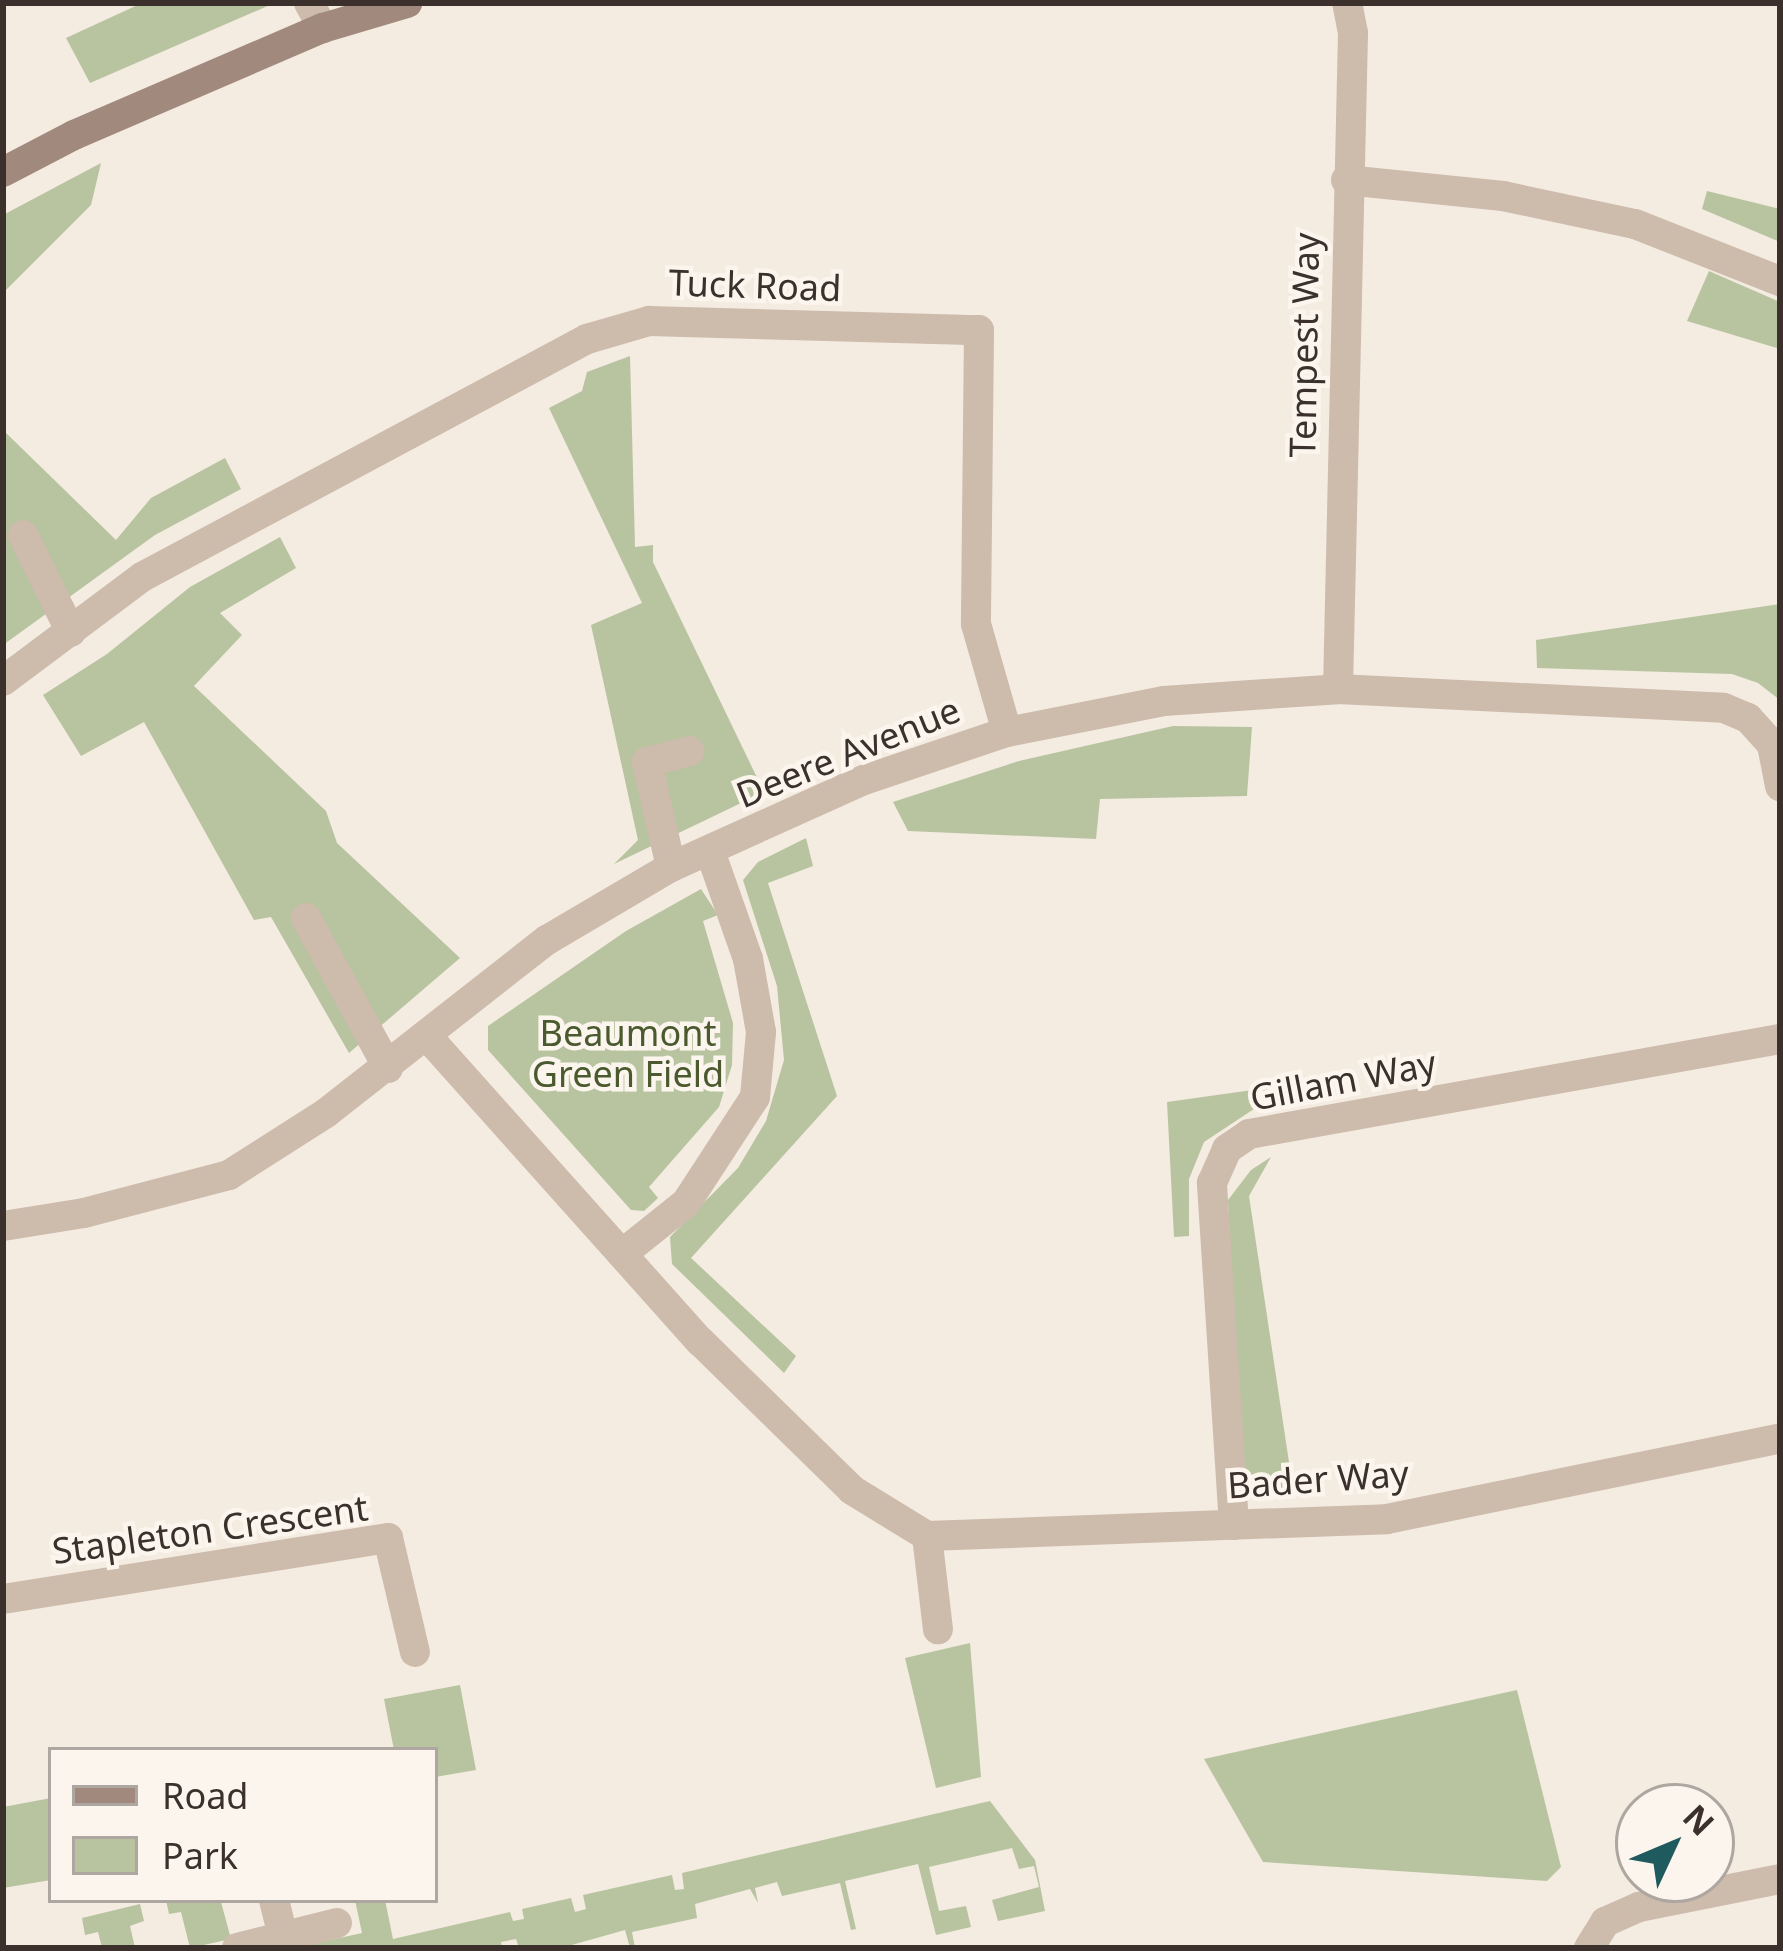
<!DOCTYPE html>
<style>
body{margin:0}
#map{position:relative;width:1783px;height:1951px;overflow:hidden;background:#f4ebe1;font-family:"Noto Sans",sans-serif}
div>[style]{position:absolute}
.green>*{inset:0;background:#b8c4a0}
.street>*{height:30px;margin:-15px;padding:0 15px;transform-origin:15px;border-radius:15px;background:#cdbbac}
.secondary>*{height:30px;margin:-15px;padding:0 15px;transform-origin:15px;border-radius:15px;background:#a18a7d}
span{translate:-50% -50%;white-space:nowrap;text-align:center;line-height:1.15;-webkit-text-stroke:9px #fbf5ee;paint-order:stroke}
.street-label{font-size:36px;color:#3b302b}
.park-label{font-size:36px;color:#4a5a2e}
.frame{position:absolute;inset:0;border:6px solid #3b302b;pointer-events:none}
.legend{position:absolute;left:48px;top:1747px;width:390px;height:156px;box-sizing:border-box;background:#fbf5ee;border:3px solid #aea6a0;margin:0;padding:15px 21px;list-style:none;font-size:36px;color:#3b302b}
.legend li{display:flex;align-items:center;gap:24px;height:60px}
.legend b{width:60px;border:3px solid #aea6a0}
.north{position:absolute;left:1615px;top:1783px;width:120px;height:120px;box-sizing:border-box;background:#fbf5ee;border:3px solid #aea6a0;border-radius:50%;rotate:46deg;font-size:33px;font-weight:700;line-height:48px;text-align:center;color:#3b302b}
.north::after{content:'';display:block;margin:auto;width:42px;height:54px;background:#1f5a5e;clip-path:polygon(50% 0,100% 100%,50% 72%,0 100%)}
</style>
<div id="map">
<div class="green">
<div style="clip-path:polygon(142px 3px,270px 3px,270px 5px,90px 83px,66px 38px)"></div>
<div style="clip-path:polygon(101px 163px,91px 205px,3px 293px,3px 215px)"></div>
<div style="clip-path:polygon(1707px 191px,1780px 209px,1780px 242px,1702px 209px)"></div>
<div style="clip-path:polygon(1709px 271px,1780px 302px,1780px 349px,1687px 321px)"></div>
<div style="clip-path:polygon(630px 356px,635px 547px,653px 545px,653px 562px,764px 792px,614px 864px,638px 840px,591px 625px,642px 603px,549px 408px,582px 391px,587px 372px)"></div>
<div style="clip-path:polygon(3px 430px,116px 540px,151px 498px,225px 458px,241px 489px,155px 535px,3px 645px)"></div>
<div style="clip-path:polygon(280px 537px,296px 568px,220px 613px,242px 635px,194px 686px,326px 811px,337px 843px,460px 958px,349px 1053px,271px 917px,254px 920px,144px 722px,81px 756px,43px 695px,107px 654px,190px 587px)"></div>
<div style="clip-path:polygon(1780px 604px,1780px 700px,1758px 683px,1732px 674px,1537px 668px,1536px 640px)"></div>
<div style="clip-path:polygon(1173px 726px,1252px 727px,1247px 796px,1100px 799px,1096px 839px,908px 831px,893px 802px,1019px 761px)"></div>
<div style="clip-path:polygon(806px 838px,813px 866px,768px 883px,837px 1096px,691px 1258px,796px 1356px,784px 1373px,672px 1264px,670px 1237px,738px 1168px,766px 1121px,784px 1060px,777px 986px,743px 880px,758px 862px)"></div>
<div style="clip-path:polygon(701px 889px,718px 915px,703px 921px,733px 1023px,732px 1065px,719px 1107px,649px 1187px,658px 1198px,644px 1211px,631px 1210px,488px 1050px,488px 1026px,626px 931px)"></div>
<div style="clip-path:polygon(1337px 1078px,1339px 1096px,1260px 1105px,1204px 1142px,1189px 1179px,1189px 1236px,1174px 1237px,1167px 1102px)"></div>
<div style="clip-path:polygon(1271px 1157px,1249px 1196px,1293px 1489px,1256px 1491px,1242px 1470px,1228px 1200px,1251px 1170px)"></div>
<div style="clip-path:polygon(970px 1643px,981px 1777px,936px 1788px,905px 1658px)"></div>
<div style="clip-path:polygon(460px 1685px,476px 1770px,435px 1777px,435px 1750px,394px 1750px,384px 1699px)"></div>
<div style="clip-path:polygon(1517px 1690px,1561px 1867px,1547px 1881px,1263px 1862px,1204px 1759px)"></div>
<div style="clip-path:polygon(51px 1798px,51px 1880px,3px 1888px,3px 1807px)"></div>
<div style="clip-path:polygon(990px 1801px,1035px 1860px,1045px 1911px,998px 1921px,992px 1900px,1039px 1887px,1034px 1866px,1019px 1869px,1012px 1848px,929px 1867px,939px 1911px,966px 1906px,971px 1927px,936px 1935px,918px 1864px,845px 1881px,856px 1929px,851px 1930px,840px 1883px,782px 1896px,777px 1882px,755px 1888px,758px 1903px,750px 1889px,695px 1904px,697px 1918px,632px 1932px,635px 1948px,630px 1948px,625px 1930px,561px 1948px,519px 1948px,516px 1939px,501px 1942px,502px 1948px,294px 1948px,362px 1933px,355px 1900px,385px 1900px,393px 1939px,510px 1912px,513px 1921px,524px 1919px,522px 1909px,571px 1898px,575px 1912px,586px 1909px,583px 1895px,672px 1875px,675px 1890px,684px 1889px,682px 1873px)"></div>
<div style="clip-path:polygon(166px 1900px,226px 1900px,221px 1902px,231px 1939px,190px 1948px,181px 1912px,169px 1914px)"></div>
<div style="clip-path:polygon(140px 1904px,144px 1921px,130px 1926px,135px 1948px,102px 1948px,98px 1932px,85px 1935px,82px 1918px)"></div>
</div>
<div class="street">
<div style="left:309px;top:3px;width:29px;rotate:61deg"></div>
<div style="left:1346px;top:180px;width:158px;rotate:5.8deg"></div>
<div style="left:1503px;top:196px;width:135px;rotate:12deg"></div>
<div style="left:1635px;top:224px;width:156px;rotate:21.5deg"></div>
<div style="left:23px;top:535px;width:108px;rotate:63.7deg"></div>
<div style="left:3px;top:681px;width:174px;rotate:-36.8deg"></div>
<div style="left:142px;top:577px;width:505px;rotate:-28.14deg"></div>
<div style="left:587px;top:339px;width:65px;rotate:-16.2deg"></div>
<div style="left:649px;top:321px;width:330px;rotate:1.6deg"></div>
<div style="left:979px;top:330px;width:294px;rotate:90.6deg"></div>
<div style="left:976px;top:624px;width:112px;rotate:74deg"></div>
<div style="left:1338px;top:689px;width:656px;rotate:-88.69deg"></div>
<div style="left:1353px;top:33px;width:31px;rotate:-101deg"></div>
<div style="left:671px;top:867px;width:108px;rotate:-102.9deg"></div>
<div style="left:647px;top:762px;width:44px;rotate:-14.3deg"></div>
<div style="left:306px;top:918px;width:171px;rotate:61.3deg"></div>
<div style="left:426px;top:1035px;width:411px;rotate:48.2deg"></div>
<div style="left:700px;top:1341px;width:213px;rotate:44.4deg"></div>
<div style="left:852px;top:1490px;width:88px;rotate:31.5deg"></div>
<div style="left:927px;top:1536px;width:460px;rotate:-2.1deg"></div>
<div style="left:1387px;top:1519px;width:401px;rotate:-11.6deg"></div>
<div style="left:3px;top:1226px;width:82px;rotate:-9.1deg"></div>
<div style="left:84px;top:1213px;width:150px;rotate:-14.7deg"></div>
<div style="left:229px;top:1175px;width:115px;rotate:-32.6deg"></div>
<div style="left:326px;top:1113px;width:281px;rotate:-38.1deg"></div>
<div style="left:547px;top:940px;width:144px;rotate:-30.5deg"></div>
<div style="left:671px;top:867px;width:212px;rotate:-24.3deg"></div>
<div style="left:864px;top:780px;width:151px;rotate:-18.6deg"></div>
<div style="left:1007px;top:732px;width:160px;rotate:-11.2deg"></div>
<div style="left:1164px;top:701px;width:174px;rotate:-3.9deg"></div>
<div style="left:1338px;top:689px;width:386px;rotate:2.8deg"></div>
<div style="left:1724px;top:708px;width:26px;rotate:23deg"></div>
<div style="left:1748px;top:718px;width:36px;rotate:48deg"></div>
<div style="left:1772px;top:745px;width:42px;rotate:79deg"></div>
<div style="left:622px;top:1254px;width:82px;rotate:-38.6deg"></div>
<div style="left:686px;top:1203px;width:126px;rotate:-56.9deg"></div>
<div style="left:755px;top:1097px;width:65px;rotate:-84.7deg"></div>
<div style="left:761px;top:1032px;width:74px;rotate:-100.1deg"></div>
<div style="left:748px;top:959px;width:114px;rotate:-109.4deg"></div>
<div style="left:1234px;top:1525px;width:343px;rotate:-93.7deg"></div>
<div style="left:1212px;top:1183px;width:37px;rotate:-66deg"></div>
<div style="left:1227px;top:1149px;width:27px;rotate:-34deg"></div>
<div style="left:1249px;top:1134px;width:539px;rotate:-10.14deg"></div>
<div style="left:927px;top:1536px;width:94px;rotate:83.3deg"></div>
<div style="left:3px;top:1599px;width:390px;rotate:-9deg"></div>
<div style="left:388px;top:1538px;width:117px;rotate:76.7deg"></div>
<div style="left:274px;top:1900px;width:38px;rotate:76deg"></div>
<div style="left:237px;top:1948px;width:103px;rotate:-14deg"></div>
<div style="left:1589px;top:1948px;width:31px;rotate:-58deg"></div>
<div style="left:1605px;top:1922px;width:37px;rotate:-24deg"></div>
<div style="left:1639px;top:1907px;width:144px;rotate:-11.2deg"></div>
</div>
<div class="secondary">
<div style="left:3px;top:172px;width:80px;rotate:-27.5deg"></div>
<div style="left:74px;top:135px;width:271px;rotate:-23.3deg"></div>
<div style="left:323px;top:28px;width:88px;rotate:-16.6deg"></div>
</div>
<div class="street-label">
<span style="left:755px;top:285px;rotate:2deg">Tuck Road</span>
<span style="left:1304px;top:345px;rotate:-89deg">Tempest Way</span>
<span style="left:848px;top:752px;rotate:-22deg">Deere Avenue</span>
<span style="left:1343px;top:1080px;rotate:-11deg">Gillam Way</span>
<span style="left:1318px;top:1479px;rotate:-4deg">Bader Way</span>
<span style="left:210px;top:1529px;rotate:-8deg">Stapleton Crescent</span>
</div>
<div class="park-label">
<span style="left:628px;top:1053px">Beaumont<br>Green Field</span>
</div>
<div class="frame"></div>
<ul class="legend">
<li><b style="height:15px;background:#a18a7d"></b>Road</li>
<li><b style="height:33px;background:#b8c4a0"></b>Park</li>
</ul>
<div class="north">N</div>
</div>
